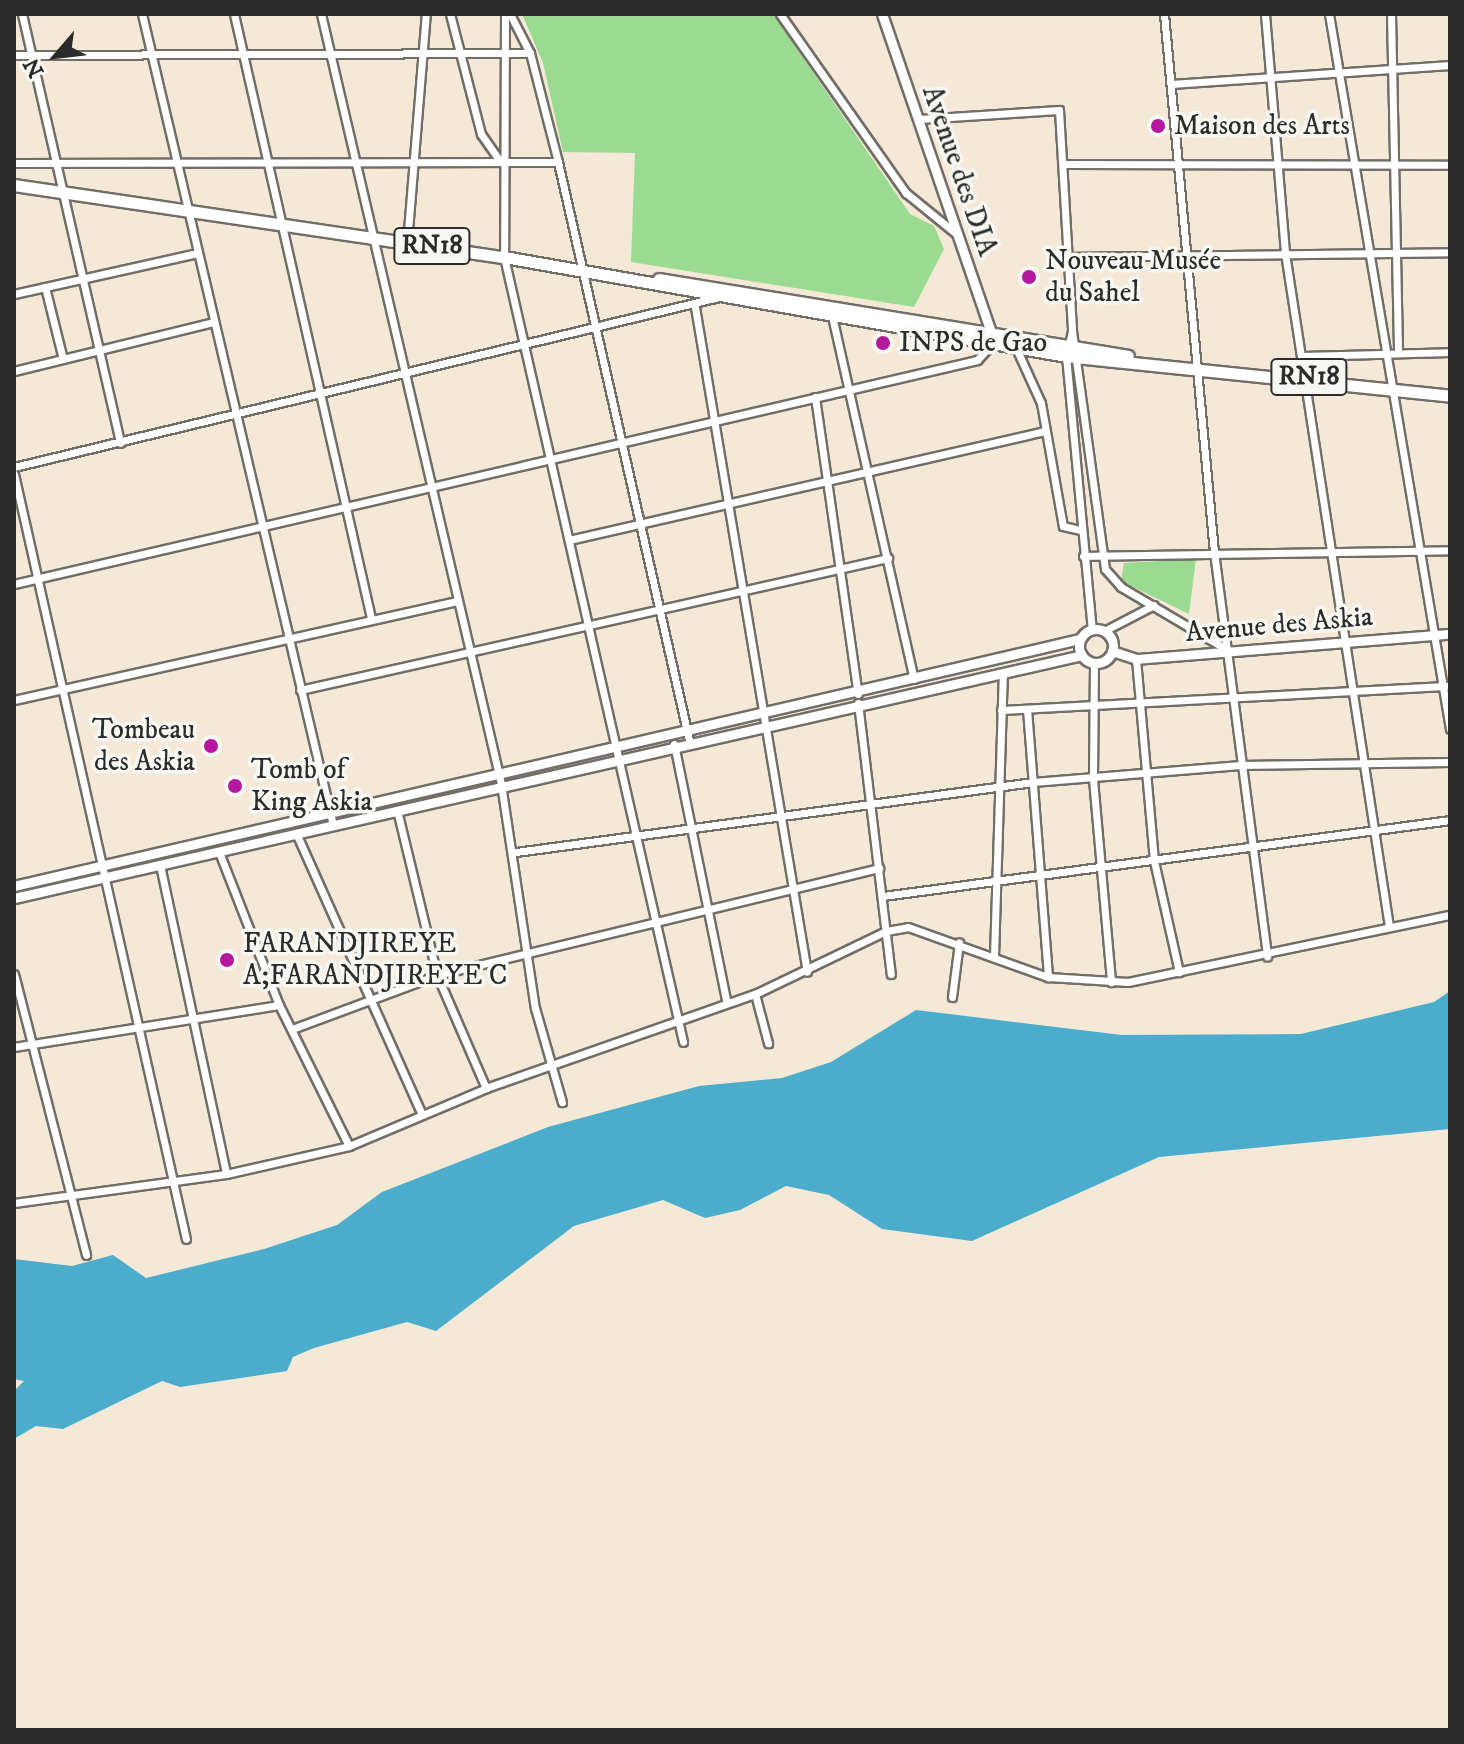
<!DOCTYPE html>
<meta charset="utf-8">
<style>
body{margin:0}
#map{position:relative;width:1464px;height:1744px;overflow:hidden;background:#f4e8d7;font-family:"IM FELL DW Pica",serif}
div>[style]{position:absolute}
.green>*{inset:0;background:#9adb91}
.water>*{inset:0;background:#4caccb}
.roads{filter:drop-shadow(2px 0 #716d67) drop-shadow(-2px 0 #716d67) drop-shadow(0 2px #716d67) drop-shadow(0 -2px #716d67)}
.minor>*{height:7px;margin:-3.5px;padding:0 3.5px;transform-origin:3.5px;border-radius:3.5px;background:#fff}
.tertiary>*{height:9px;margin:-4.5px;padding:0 4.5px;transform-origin:4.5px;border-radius:4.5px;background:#fff}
.tertiary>.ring{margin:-4.5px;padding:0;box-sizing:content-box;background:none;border:9px solid #fff;border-radius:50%}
.primary>*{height:11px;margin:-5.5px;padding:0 5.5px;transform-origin:5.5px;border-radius:5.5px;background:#fff}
.dots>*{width:22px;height:22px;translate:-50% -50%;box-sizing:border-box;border:4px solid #f6f6f2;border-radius:50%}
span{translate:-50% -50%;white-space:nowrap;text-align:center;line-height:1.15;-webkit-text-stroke:7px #f6f6f2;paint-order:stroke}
.shield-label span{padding:2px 6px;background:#f6f6f2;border:2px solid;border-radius:6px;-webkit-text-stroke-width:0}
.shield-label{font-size:26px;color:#2b2b2b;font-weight:700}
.poi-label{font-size:28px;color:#2b2b2b}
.left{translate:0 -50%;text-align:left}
.right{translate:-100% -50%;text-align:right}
.street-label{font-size:28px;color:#2b2b2b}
.frame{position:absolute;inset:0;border:16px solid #2b2b2b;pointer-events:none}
.north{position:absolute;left:16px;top:16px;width:80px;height:80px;-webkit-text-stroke:6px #f6f6f2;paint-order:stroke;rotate:242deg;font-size:22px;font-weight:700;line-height:32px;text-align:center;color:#2b2b2b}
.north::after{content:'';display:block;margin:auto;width:28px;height:36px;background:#2b2b2b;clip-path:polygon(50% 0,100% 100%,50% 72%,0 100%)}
</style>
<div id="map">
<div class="green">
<div style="clip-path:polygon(522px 14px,773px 14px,910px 214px,934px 226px,944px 249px,914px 307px,631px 262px,635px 153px,563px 152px,543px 63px)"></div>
<div style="clip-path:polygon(1196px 559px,1189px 614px,1121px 581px,1124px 563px)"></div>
</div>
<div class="water">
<div style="clip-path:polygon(1450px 991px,1450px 1129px,1159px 1157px,972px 1241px,882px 1229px,829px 1195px,786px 1186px,740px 1210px,705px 1218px,663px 1200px,574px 1226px,436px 1331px,407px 1322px,314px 1348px,293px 1357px,287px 1371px,180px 1387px,162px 1381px,63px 1429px,36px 1426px,14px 1439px,14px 1391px,24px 1381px,14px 1379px,14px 1259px,72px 1266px,113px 1255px,146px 1278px,264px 1249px,337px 1225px,382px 1192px,548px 1127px,699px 1086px,782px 1078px,831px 1062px,916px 1010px,1122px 1035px,1301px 1034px,1434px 1002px)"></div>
</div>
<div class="roads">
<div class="minor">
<div style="left:22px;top:14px;width:440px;rotate:77.1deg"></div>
<div style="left:142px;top:14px;width:833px;rotate:76.75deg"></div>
<div style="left:234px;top:14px;width:619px;rotate:77.22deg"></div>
<div style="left:321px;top:14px;width:791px;rotate:76.84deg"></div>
<div style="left:501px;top:784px;width:227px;rotate:81.4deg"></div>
<div style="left:535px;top:1008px;width:98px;rotate:74deg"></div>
<div style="left:450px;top:14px;width:124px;rotate:75.5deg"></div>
<div style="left:481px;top:134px;width:33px;rotate:55deg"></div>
<div style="left:505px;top:14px;width:243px;rotate:90.2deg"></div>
<div style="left:504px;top:257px;width:805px;rotate:77.15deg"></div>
<div style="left:510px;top:14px;width:44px;rotate:62.9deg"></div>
<div style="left:530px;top:53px;width:113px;rotate:75.6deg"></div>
<div style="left:558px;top:162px;width:593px;rotate:77.23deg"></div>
<div style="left:780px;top:14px;width:219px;rotate:54.9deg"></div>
<div style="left:906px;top:193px;width:62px;rotate:39.1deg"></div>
<div style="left:1164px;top:14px;width:540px;rotate:84.69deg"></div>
<div style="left:1214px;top:552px;width:408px;rotate:82.5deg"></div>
<div style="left:1265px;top:14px;width:240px;rotate:85.2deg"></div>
<div style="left:1285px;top:253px;width:681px;rotate:81.22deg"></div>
<div style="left:1329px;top:14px;width:725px;rotate:80.39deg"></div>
<div style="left:1391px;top:14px;width:337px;rotate:88.8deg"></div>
<div style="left:14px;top:55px;width:516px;rotate:-0.22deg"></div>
<div style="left:1171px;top:84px;width:280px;rotate:-3.9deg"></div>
<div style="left:919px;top:119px;width:140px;rotate:-3.7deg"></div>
<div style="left:1059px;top:110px;width:221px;rotate:86.6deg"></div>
<div style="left:1072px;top:331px;width:26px;rotate:103deg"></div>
<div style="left:1066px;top:356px;width:274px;rotate:84.6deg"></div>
<div style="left:14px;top:163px;width:544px;rotate:-0.11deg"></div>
<div style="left:1064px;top:164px;width:386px;rotate:0.1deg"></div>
<div style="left:407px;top:243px;width:230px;rotate:-85.3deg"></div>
<div style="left:1068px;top:257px;width:382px;rotate:-0.7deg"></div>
<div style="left:45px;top:287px;width:74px;rotate:76deg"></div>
<div style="left:14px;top:294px;width:188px;rotate:-12.6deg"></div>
<div style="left:695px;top:307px;width:674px;rotate:80.44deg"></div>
<div style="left:832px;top:316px;width:372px;rotate:77.3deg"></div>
<div style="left:1072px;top:331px;width:240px;rotate:82.1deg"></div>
<div style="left:1105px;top:569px;width:24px;rotate:48deg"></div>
<div style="left:1121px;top:587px;width:122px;rotate:30.6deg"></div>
<div style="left:1016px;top:348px;width:60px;rotate:65.6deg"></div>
<div style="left:1041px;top:403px;width:125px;rotate:79.9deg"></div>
<div style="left:1063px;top:526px;width:18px;rotate:13deg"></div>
<div style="left:1302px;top:356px;width:148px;rotate:-1.5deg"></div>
<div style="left:14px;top:371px;width:206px;rotate:-13.8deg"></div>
<div style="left:815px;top:397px;width:300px;rotate:81.8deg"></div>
<div style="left:14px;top:467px;width:725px;rotate:-13.56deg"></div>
<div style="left:14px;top:474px;width:784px;rotate:77.33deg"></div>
<div style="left:569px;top:540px;width:487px;rotate:-12.9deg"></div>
<div style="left:1083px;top:556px;width:367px;rotate:-0.9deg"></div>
<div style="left:14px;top:584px;width:989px;rotate:-13.09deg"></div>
<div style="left:977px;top:360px;width:23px;rotate:-47deg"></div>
<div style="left:1104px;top:631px;width:56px;rotate:-27.5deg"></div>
<div style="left:1136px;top:659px;width:203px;rotate:84.9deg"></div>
<div style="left:1154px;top:861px;width:114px;rotate:77.3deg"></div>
<div style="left:1094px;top:663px;width:116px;rotate:90.5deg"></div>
<div style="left:1093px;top:779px;width:204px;rotate:84.9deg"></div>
<div style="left:300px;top:690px;width:603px;rotate:-12.65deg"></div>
<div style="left:14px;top:700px;width:454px;rotate:-12.6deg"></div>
<div style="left:858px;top:703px;width:273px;rotate:83.1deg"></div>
<div style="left:1027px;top:709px;width:269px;rotate:85.5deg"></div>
<div style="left:1001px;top:710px;width:450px;rotate:-3.1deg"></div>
<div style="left:674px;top:744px;width:261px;rotate:78.5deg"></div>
<div style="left:397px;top:810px;width:170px;rotate:76.4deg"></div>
<div style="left:437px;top:975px;width:123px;rotate:66.6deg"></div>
<div style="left:296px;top:833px;width:307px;rotate:65.9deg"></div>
<div style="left:219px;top:852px;width:164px;rotate:68.6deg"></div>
<div style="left:279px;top:1005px;width:157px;rotate:63.6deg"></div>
<div style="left:516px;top:852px;width:522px;rotate:-7.71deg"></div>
<div style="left:1033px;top:782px;width:208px;rotate:-4.7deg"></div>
<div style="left:1240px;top:765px;width:210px;rotate:-0.8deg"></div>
<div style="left:160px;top:865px;width:316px;rotate:77.9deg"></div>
<div style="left:883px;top:896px;width:572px;rotate:-7.63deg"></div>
<div style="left:994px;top:956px;width:283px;rotate:-88.2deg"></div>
<div style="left:14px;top:974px;width:290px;rotate:75.6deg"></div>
<div style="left:755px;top:994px;width:51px;rotate:75.1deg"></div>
<div style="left:952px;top:997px;width:55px;rotate:-82.7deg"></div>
<div style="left:292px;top:1029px;width:155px;rotate:-20.4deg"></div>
<div style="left:437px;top:975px;width:455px;rotate:-13.6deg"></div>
<div style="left:14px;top:1047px;width:268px;rotate:-9deg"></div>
<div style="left:14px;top:1203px;width:214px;rotate:-7.8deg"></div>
<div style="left:226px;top:1174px;width:126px;rotate:-12.8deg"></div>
<div style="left:349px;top:1146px;width:149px;rotate:-22.9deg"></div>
<div style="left:486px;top:1088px;width:285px;rotate:-19.3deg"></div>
<div style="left:755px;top:994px;width:145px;rotate:-25.7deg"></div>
<div style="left:886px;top:931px;width:22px;rotate:-10deg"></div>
<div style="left:908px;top:927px;width:149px;rotate:19.7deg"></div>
<div style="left:1048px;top:977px;width:80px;rotate:3.6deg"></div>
<div style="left:1128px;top:982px;width:329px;rotate:-11.8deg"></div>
</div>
<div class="tertiary">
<div style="left:882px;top:14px;width:343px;rotate:71.1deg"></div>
<div class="ring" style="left:1079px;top:629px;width:25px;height:25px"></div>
<div style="left:1112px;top:651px;width:25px;rotate:18deg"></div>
<div style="left:1136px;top:659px;width:315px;rotate:-4.6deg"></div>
<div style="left:14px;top:886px;width:1094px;rotate:-13.05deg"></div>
<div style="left:14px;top:898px;width:1095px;rotate:-12.82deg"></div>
</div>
<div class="primary">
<div style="left:14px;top:185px;width:495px;rotate:8.4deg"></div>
<div style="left:504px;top:257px;width:571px;rotate:9.99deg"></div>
<div style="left:1066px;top:356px;width:386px;rotate:5.9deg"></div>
<div style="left:659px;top:279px;width:475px;rotate:9.3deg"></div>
</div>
</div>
<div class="dots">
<div style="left:1158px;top:126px;background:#b5179e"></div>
<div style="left:1029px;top:277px;background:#b5179e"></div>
<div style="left:883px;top:343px;background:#b5179e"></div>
<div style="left:211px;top:746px;background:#b5179e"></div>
<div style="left:235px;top:786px;background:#b5179e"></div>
<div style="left:227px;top:960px;background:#b5179e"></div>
</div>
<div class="shield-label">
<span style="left:432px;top:246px">RN18</span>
<span style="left:1309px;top:377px">RN18</span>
</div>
<div class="poi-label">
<span class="left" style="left:1174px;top:126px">Maison des Arts</span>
<span class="left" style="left:1045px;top:277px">Nouveau Musée<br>du Sahel</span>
<span class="left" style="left:899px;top:343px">INPS de Gao</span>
<span class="right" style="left:195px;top:746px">Tombeau<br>des Askia</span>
<span class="left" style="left:251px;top:786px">Tomb of<br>King Askia</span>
<span class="left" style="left:243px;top:960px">FARANDJIREYE<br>A;FARANDJIREYE C</span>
</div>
<div class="street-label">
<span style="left:959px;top:171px;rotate:71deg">Avenue des DIA</span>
<span style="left:1279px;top:625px;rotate:-5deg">Avenue des Askia</span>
</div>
<div class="frame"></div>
<div class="north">N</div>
</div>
